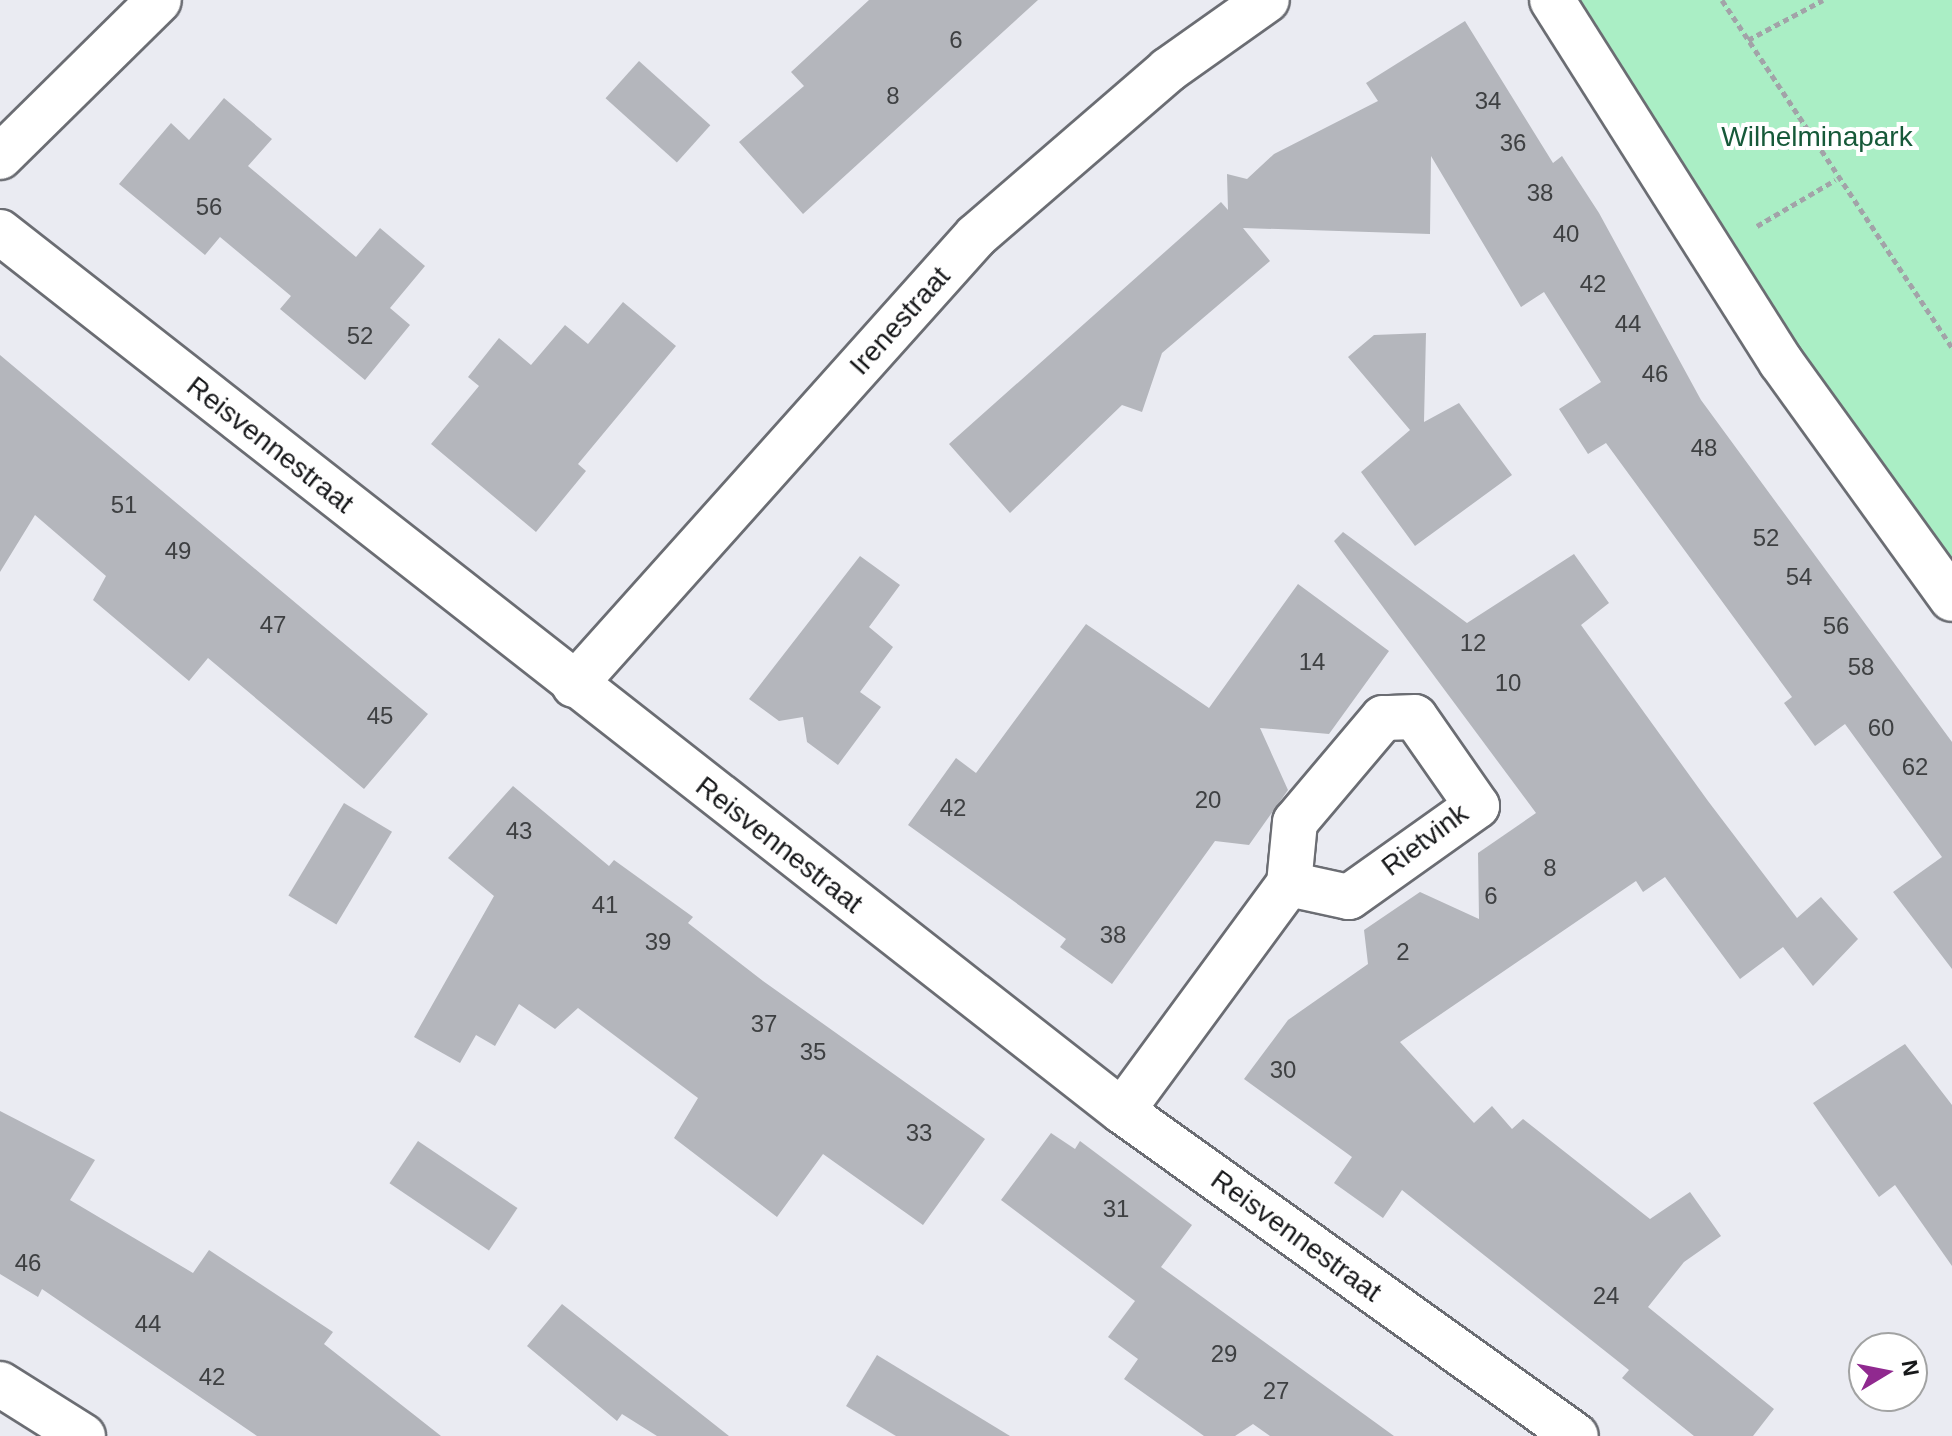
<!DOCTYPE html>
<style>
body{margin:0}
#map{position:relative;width:1952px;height:1436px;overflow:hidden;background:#eaebf2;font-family:Arial,sans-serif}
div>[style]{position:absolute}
.green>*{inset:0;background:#aaeec5}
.building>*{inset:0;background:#b4b6bc;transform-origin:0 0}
.path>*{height:5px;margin-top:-2.5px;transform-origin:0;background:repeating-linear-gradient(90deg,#a2a3a8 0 6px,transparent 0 10px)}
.roads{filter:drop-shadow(2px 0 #6b6d73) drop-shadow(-2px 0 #6b6d73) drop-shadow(0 2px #6b6d73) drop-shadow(0 -2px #6b6d73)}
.minor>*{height:44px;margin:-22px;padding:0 22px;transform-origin:22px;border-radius:22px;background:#fff}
span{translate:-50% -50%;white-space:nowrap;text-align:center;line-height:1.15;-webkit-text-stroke:8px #fff;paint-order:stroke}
.number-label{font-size:24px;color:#3e4042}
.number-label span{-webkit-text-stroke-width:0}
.park-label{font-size:28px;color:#165939}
.street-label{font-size:28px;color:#17181a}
.north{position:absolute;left:1848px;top:1332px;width:80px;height:80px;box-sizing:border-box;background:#fff;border:2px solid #a2a3a3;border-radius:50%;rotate:80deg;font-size:22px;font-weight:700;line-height:32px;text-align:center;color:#17181a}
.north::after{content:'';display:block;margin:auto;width:28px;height:36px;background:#90298f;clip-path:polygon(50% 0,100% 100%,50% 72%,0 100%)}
</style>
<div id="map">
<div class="green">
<div style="clip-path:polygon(1580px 0,1952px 0,1952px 559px,1779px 324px)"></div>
</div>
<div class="building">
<div style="clip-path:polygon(869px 0,1038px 0,803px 214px,739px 142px,804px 86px,791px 72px)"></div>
<div style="clip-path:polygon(1465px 21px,1553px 163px,1562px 156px,1599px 213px,1701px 400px,1952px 742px,1952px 969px,1893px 892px,1942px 857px,1845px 724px,1815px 746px,1784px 703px,1792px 697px,1606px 443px,1588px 454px,1559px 409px,1601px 382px,1544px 292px,1521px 307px,1431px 156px,1430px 234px,1243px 228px,1270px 261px,1162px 353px,1142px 412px,1122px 405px,1010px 513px,949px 444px,1221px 202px,1228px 210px,1227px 174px,1247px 179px,1274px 154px,1378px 101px,1366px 83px)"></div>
<div style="left:639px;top:61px;width:96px;height:50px;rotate:42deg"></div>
<div style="clip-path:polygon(224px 98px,272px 139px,248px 166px,356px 257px,380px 228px,425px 266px,390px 308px,410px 325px,365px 380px,280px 309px,291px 296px,220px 237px,205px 255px,119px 184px,171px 123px,189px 140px)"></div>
<div style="clip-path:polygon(623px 302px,676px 346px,578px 464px,586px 471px,536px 532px,431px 444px,479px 386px,468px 377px,499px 338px,531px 365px,565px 325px,588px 344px)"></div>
<div style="clip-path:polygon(1426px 333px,1424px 422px,1459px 403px,1512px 475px,1415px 546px,1361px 472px,1410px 430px,1348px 357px,1374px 335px)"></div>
<div style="clip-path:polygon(0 355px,428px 714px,364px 789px,208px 658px,189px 681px,93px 600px,106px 576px,35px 515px,0 572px)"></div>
<div style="clip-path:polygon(1343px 532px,1467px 623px,1574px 554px,1609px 603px,1581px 625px,1708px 801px,1797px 918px,1821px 897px,1858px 939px,1813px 986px,1783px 947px,1740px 979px,1665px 877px,1643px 892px,1636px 881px,1400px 1042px,1474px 1123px,1492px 1106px,1512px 1129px,1523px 1119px,1650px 1219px,1690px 1192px,1721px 1236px,1684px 1262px,1648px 1307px,1774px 1409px,1753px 1436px,1694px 1436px,1622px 1378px,1629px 1370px,1402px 1190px,1383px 1218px,1334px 1183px,1352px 1157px,1244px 1079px,1288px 1020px,1368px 964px,1364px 930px,1420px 892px,1479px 919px,1478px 853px,1536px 813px,1334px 541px)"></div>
<div style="clip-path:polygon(860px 556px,900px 585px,869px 627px,893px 647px,860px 692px,881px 707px,838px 765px,807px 742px,803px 717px,779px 721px,749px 699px)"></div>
<div style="clip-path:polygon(1298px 584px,1389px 651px,1329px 734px,1260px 728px,1288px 790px,1249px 845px,1215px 841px,1112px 984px,1060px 947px,1066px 939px,908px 825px,956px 758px,976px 773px,1086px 624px,1209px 708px)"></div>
<div style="clip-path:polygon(513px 786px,609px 866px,614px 860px,693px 917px,688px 923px,763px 981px,985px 1139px,923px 1225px,823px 1154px,777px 1217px,674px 1138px,698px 1098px,578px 1008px,555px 1029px,519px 1004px,495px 1046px,476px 1035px,460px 1063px,414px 1037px,494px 896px,448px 858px)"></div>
<div style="left:344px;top:803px;width:56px;height:108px;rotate:31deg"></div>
<div style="clip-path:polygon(1905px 1044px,1952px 1105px,1952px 1266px,1895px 1185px,1879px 1197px,1813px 1103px)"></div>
<div style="clip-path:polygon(0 1111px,95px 1160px,70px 1200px,193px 1273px,209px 1250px,333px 1332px,324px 1344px,441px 1436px,257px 1436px,42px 1289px,38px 1297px,0 1274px)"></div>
<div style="clip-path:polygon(1051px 1133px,1075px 1149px,1080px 1141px,1192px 1225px,1161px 1267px,1394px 1436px,1270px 1436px,1253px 1424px,1235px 1436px,1204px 1436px,1124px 1379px,1138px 1359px,1108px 1337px,1135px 1301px,1001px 1200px)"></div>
<div style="left:418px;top:1141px;width:120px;height:51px;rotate:34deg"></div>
<div style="clip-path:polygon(562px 1304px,729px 1436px,657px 1436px,622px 1414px,617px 1421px,527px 1346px)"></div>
<div style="clip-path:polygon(877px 1355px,1010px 1436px,896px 1436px,846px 1406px)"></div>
</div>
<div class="path">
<div style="left:1722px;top:0;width:416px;rotate:56.5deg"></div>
<div style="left:1748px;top:40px;width:85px;rotate:-28.1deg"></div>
<div style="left:1757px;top:226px;width:91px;rotate:-30.5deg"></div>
</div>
<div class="roads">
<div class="minor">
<div style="left:1552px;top:0;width:428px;rotate:57.7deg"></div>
<div style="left:1781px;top:362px;width:292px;rotate:54.2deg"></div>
<div style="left:0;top:157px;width:223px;rotate:-44.6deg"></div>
<div style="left:0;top:232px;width:1425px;rotate:38.08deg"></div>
<div style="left:1122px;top:1111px;width:558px;rotate:35.6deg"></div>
<div style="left:574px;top:685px;width:603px;rotate:-48.16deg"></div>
<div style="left:976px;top:236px;width:254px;rotate:-40.8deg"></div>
<div style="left:1168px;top:70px;width:121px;rotate:-35.3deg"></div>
<div style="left:1122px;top:1111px;width:282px;rotate:-53.7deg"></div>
<div style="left:1289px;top:884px;width:61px;rotate:12.2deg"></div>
<div style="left:1349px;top:897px;width:157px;rotate:-35.4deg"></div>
<div style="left:1477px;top:806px;width:108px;rotate:-124.9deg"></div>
<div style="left:1415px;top:717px;width:32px;rotate:178deg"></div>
<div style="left:1383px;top:718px;width:136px;rotate:130.2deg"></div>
<div style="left:1295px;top:822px;width:62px;rotate:95.5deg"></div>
<div style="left:0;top:1384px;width:98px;rotate:32.1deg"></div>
</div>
</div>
<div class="number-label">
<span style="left:956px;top:40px">6</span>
<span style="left:893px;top:96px">8</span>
<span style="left:1488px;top:101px">34</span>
<span style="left:1513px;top:143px">36</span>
<span style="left:1540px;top:193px">38</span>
<span style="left:209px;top:207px">56</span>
<span style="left:1566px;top:234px">40</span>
<span style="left:1593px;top:284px">42</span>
<span style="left:1628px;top:324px">44</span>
<span style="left:360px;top:336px">52</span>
<span style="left:1655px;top:374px">46</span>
<span style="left:1704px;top:448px">48</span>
<span style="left:124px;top:505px">51</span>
<span style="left:1766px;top:538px">52</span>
<span style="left:178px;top:551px">49</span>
<span style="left:1799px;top:577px">54</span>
<span style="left:273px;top:625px">47</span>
<span style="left:1836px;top:626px">56</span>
<span style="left:1473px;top:643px">12</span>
<span style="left:1312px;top:662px">14</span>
<span style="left:1861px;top:667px">58</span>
<span style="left:1508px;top:683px">10</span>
<span style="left:380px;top:716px">45</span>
<span style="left:1881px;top:728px">60</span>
<span style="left:1915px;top:767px">62</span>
<span style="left:1208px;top:800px">20</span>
<span style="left:953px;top:808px">42</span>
<span style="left:519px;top:831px">43</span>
<span style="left:1550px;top:868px">8</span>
<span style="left:1491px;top:896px">6</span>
<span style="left:605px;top:905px">41</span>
<span style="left:1113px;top:935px">38</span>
<span style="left:658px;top:942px">39</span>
<span style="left:1403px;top:952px">2</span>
<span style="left:764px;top:1024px">37</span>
<span style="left:813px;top:1052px">35</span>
<span style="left:1283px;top:1070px">30</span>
<span style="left:919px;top:1133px">33</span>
<span style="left:1116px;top:1209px">31</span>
<span style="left:28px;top:1263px">46</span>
<span style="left:1606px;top:1296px">24</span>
<span style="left:148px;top:1324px">44</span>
<span style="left:1224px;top:1354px">29</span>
<span style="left:212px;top:1377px">42</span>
<span style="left:1276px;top:1391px">27</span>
</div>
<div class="park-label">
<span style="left:1817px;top:137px">Wilhelminapark</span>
</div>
<div class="street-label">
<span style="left:900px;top:321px;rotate:-48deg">Irenestraat</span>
<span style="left:270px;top:445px;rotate:38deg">Reisvennestraat</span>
<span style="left:1425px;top:840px;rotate:-37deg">Rietvink</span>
<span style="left:779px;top:845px;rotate:38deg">Reisvennestraat</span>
<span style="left:1296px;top:1236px;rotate:36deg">Reisvennestraat</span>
</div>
<div class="north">N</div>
</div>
